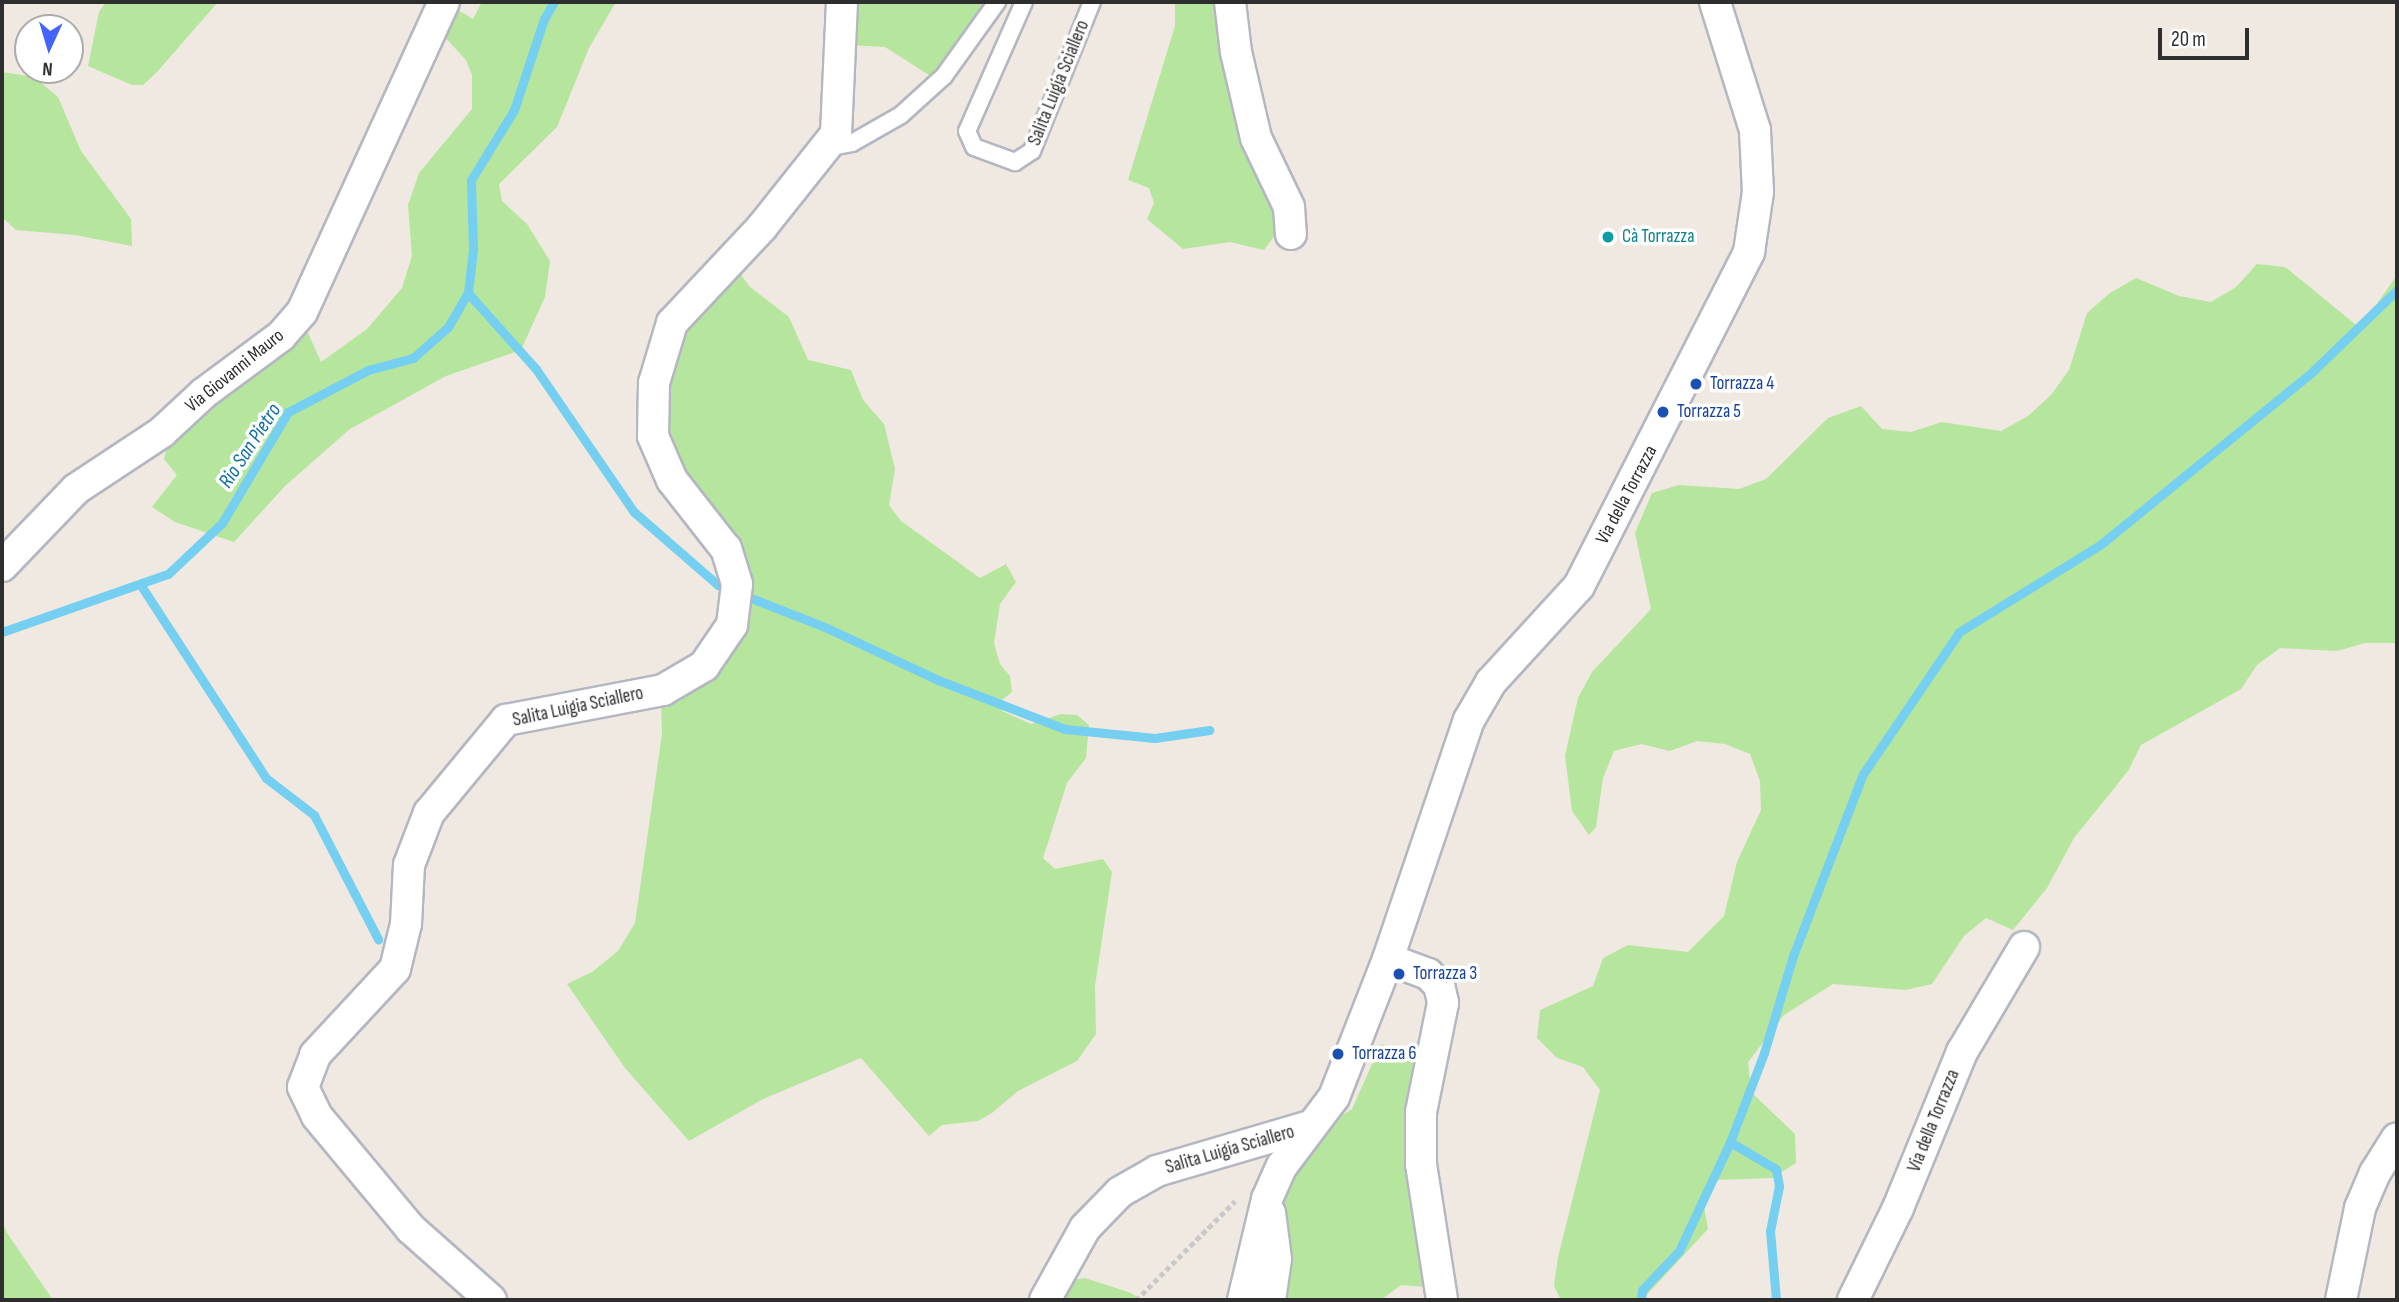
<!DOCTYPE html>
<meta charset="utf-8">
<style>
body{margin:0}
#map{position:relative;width:2399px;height:1302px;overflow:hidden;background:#efe9e1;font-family:"Sofia Sans Condensed",sans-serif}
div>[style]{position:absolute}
.green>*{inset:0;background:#b6e59e}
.stream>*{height:9px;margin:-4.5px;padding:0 4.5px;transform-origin:4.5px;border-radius:4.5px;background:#75cff0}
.path>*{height:4.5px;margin-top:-2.25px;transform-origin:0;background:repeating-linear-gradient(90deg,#c9c9c9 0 5px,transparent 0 8.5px)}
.roads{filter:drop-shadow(2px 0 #b4b7c1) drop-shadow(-2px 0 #b4b7c1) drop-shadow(0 2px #b4b7c1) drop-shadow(0 -2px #b4b7c1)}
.lane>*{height:16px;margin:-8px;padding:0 8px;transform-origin:8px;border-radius:8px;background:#fff}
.street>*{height:30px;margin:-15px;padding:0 15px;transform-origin:15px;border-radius:15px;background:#fff}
.dots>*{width:19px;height:19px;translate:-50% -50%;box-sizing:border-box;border:4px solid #fff;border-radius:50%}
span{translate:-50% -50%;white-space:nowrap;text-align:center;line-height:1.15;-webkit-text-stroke:7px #fff;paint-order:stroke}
.street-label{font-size:19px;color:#2e2e2e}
.culture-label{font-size:19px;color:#0d838f}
.left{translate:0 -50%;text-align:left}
.transit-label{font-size:19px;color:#164399}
.water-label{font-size:21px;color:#0d6fa3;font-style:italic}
.frame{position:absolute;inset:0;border:4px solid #2e2e2e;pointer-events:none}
.north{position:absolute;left:14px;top:14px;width:70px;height:70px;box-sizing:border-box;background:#fff;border:2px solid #ababab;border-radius:50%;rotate:184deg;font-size:19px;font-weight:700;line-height:28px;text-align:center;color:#2e2e2e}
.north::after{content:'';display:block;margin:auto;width:24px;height:32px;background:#4264fb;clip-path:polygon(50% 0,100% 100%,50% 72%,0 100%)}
.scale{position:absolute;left:2158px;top:28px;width:91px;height:32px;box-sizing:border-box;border:4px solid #2e2e2e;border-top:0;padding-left:9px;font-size:21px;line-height:24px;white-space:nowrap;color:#2e2e2e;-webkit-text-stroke:5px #fff;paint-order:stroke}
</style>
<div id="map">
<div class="green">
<div style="clip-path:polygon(106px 2px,218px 2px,157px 72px,143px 85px,132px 85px,88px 66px,99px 12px)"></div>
<div style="clip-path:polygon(482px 2px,616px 2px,589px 48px,557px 127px,499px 184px,502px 201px,527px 224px,550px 261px,545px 297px,521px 350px,446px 376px,350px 429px,285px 486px,234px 542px,175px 522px,152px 507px,177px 475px,164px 459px,168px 445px,311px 317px,308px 333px,321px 362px,367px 329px,402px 288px,412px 256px,408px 205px,419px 173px,472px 109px,472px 75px,466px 60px,441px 33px,453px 7px,473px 19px)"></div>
<div style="clip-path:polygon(849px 2px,989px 2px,932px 77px,885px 47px,848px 45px)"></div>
<div style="clip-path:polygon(1175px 2px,1224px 2px,1278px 197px,1278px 231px,1264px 250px,1230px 242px,1183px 249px,1147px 219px,1154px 203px,1149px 188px,1128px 180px,1175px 26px)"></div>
<div style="clip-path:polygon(2px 72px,34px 77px,58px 97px,81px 151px,131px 219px,132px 246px,75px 235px,16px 230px,2px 217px)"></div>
<div style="clip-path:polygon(2257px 264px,2285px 267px,2360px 328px,2397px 275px,2397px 643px,2365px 643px,2337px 651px,2280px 648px,2257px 665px,2241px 689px,2141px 745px,2128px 771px,2074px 838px,2047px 888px,2013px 930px,1986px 918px,1964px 936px,1932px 984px,1905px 990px,1833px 984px,1784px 1015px,1748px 1062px,1751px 1092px,1795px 1134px,1796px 1163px,1772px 1178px,1714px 1180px,1703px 1200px,1708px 1229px,1642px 1300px,1561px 1300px,1554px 1286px,1558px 1257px,1600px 1090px,1583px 1067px,1557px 1058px,1537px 1038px,1540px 1010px,1593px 986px,1603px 958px,1628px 945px,1688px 952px,1724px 916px,1737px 862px,1761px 810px,1760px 781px,1750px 754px,1725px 744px,1697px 741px,1670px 751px,1641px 744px,1614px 751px,1603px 778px,1596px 827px,1589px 835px,1572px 811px,1565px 756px,1578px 698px,1592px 672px,1651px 609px,1635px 533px,1652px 493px,1679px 485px,1739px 489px,1766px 479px,1828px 418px,1861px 406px,1882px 429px,1911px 432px,1942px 422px,2001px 431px,2028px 416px,2051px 395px,2069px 370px,2087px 313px,2110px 293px,2136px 278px,2179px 296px,2211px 302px,2236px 287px)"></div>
<div style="clip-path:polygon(738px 271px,750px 287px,789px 317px,808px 360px,851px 370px,863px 400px,884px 424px,895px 469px,889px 505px,901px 521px,980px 578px,1006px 564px,1016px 582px,1000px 604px,994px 643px,1000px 664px,1010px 676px,1012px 692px,998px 703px,1002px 711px,1031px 724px,1061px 714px,1077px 715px,1089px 725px,1086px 758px,1067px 783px,1043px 858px,1055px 869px,1103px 859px,1112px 872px,1095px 986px,1096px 1034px,1077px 1061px,1018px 1091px,992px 1113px,978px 1121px,942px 1125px,929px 1136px,861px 1058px,763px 1099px,689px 1141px,625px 1068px,567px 984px,592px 972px,618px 951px,635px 923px,662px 734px,661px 699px,716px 666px,748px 629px,750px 596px,681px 482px,658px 419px,675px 339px)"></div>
<div style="clip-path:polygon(1381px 1044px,1419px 1057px,1404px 1148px,1429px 1287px,1401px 1285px,1381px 1300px,1277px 1300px,1286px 1185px,1330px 1123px,1352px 1109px)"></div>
<div style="clip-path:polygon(2px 1221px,7px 1233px,53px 1300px,2px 1300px)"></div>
<div style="clip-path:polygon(1085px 1278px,1131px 1293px,1142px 1300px,1057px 1300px,1068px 1281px)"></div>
</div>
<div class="stream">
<div style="left:468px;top:293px;width:102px;rotate:48.2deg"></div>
<div style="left:536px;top:369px;width:173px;rotate:55.6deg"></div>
<div style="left:634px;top:512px;width:111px;rotate:41deg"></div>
<div style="left:718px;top:585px;width:117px;rotate:21.5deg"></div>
<div style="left:827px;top:628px;width:123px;rotate:25.1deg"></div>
<div style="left:938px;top:680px;width:136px;rotate:21.1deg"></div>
<div style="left:1065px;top:729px;width:90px;rotate:5.7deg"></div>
<div style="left:1155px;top:738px;width:55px;rotate:-8.4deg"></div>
<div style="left:140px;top:584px;width:231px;rotate:57deg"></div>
<div style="left:266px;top:778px;width:61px;rotate:37.6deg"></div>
<div style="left:314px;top:815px;width:140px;rotate:62.7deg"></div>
<div style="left:2px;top:632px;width:176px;rotate:-19.3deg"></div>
<div style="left:168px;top:574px;width:74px;rotate:-43.4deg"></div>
<div style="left:222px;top:523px;width:129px;rotate:-59.3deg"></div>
<div style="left:288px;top:412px;width:90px;rotate:-27.7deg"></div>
<div style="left:368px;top:370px;width:47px;rotate:-14.9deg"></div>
<div style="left:413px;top:358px;width:47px;rotate:-41.5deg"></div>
<div style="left:448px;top:327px;width:39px;rotate:-60deg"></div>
<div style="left:468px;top:293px;width:44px;rotate:-83.5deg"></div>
<div style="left:473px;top:249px;width:69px;rotate:-91.7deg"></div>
<div style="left:471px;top:180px;width:82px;rotate:-58.4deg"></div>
<div style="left:514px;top:110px;width:96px;rotate:-71.8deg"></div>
<div style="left:544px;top:19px;width:20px;rotate:-60deg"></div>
<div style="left:1730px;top:1142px;width:53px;rotate:30.4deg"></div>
<div style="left:1776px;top:1169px;width:17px;rotate:80deg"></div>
<div style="left:1779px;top:1186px;width:46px;rotate:101.3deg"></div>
<div style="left:1770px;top:1231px;width:69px;rotate:85deg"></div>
<div style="left:1641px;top:1300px;width:10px;rotate:-84deg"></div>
<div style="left:1642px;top:1290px;width:54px;rotate:-46.5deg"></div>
<div style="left:1679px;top:1251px;width:120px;rotate:-64.9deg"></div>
<div style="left:1730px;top:1142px;width:95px;rotate:-69.1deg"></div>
<div style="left:1764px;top:1053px;width:101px;rotate:-73.4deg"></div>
<div style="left:1793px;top:956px;width:195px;rotate:-69deg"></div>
<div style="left:1863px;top:774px;width:171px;rotate:-55.9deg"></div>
<div style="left:1959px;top:632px;width:166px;rotate:-31.7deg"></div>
<div style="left:2100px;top:545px;width:275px;rotate:-39.2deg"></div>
<div style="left:2313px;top:371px;width:117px;rotate:-44deg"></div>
</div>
<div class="path">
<div style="left:1136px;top:1300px;width:140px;rotate:-45deg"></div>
</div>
<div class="roads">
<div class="lane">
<div style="left:1024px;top:2px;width:141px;rotate:113.8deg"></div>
<div style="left:967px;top:131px;width:17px;rotate:66deg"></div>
<div style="left:974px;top:147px;width:44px;rotate:20.1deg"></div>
<div style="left:1015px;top:162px;width:20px;rotate:-33deg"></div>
<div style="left:1032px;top:151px;width:161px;rotate:-68.1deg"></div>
<div style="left:830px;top:147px;width:22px;rotate:-10deg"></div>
<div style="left:852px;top:143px;width:56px;rotate:-29.7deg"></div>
<div style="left:901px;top:115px;width:58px;rotate:-42.2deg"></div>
<div style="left:944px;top:76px;width:91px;rotate:-54.4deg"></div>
</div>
<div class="street">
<div style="left:1230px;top:2px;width:50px;rotate:83.2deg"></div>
<div style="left:1236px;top:52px;width:88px;rotate:76.9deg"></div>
<div style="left:1256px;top:138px;width:76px;rotate:64.4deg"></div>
<div style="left:1289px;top:207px;width:27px;rotate:86deg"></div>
<div style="left:2px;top:566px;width:107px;rotate:-46.1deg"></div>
<div style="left:76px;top:489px;width:103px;rotate:-33.5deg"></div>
<div style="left:162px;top:432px;width:57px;rotate:-42.9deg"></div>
<div style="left:204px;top:393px;width:96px;rotate:-36.5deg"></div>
<div style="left:281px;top:336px;width:32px;rotate:-49deg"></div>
<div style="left:302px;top:312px;width:341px;rotate:-65.4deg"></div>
<div style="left:1388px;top:959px;width:43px;rotate:20.6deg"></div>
<div style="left:1428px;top:974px;width:16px;rotate:45deg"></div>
<div style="left:1439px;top:985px;width:18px;rotate:77deg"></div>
<div style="left:1443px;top:1003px;width:111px;rotate:101.4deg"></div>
<div style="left:1421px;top:1112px;width:52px;rotate:90deg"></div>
<div style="left:1421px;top:1164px;width:138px;rotate:81.2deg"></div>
<div style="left:491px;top:1300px;width:107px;rotate:-138.4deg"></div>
<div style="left:411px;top:1229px;width:147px;rotate:-129.8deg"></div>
<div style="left:317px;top:1116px;width:32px;rotate:-116deg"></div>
<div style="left:303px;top:1087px;width:34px;rotate:-69deg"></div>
<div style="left:315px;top:1055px;width:117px;rotate:-47.1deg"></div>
<div style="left:395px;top:969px;width:46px;rotate:-76.3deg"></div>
<div style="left:406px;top:924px;width:59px;rotate:-87.1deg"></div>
<div style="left:409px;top:865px;width:56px;rotate:-69deg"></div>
<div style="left:429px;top:813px;width:121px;rotate:-50.4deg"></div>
<div style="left:506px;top:720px;width:160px;rotate:-10.8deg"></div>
<div style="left:663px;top:690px;width:48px;rotate:-30.3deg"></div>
<div style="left:704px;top:666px;width:50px;rotate:-55.7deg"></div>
<div style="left:732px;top:625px;width:41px;rotate:-83deg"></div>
<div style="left:737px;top:584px;width:37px;rotate:-107deg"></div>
<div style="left:726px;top:549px;width:88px;rotate:-128deg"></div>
<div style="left:672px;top:480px;width:48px;rotate:-113.4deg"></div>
<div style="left:653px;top:436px;width:53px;rotate:-88.9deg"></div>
<div style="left:654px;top:383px;width:63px;rotate:-73.3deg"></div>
<div style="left:672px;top:323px;width:132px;rotate:-46.8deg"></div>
<div style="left:762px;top:227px;width:119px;rotate:-51.5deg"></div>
<div style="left:836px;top:134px;width:132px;rotate:-87.4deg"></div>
<div style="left:1045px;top:1300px;width:82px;rotate:-60.9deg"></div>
<div style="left:1085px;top:1228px;width:50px;rotate:-45.8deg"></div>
<div style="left:1120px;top:1192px;width:43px;rotate:-29.6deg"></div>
<div style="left:1157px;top:1171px;width:159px;rotate:-16.4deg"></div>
<div style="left:1243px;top:1300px;width:104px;rotate:-76.6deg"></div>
<div style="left:1267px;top:1199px;width:36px;rotate:-66deg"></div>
<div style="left:1282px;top:1166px;width:86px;rotate:-53deg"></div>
<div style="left:1334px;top:1097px;width:148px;rotate:-68.6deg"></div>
<div style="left:1388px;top:959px;width:252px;rotate:-71.3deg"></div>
<div style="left:1469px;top:720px;width:44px;rotate:-59.9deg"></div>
<div style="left:1491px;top:682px;width:130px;rotate:-47.5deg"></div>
<div style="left:1579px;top:586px;width:375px;rotate:-63deg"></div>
<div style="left:1749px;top:252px;width:61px;rotate:-81.5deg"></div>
<div style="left:1758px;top:192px;width:62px;rotate:-92.8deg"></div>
<div style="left:1755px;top:130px;width:134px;rotate:-107.4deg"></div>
<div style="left:1270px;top:1300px;width:41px;rotate:-81.7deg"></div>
<div style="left:1276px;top:1259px;width:46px;rotate:-97.4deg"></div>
<div style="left:1853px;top:1300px;width:102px;rotate:-63.9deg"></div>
<div style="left:1898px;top:1208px;width:169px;rotate:-67.7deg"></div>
<div style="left:1962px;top:1052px;width:122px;rotate:-59.4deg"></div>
<div style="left:2341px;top:1300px;width:94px;rotate:-78.3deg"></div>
<div style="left:2360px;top:1208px;width:38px;rotate:-67deg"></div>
<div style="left:2375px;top:1173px;width:41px;rotate:-57.8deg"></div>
</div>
</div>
<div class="dots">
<div style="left:1608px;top:237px;background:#0f9aa8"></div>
<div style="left:1696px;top:384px;background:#1a4fb4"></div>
<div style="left:1663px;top:412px;background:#1a4fb4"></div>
<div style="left:1399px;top:974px;background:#1a4fb4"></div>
<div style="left:1338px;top:1054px;background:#1a4fb4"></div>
</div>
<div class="street-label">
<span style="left:1059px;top:83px;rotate:-68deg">Salita Luigia Sciallero</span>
<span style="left:235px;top:371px;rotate:-39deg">Via Giovanni Mauro</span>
<span style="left:1627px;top:495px;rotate:-62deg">Via della Torrazza</span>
<span style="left:578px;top:707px;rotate:-12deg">Salita Luigia Sciallero</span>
<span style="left:1934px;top:1121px;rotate:-68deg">Via della Torrazza</span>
<span style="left:1230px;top:1150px;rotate:-16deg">Salita Luigia Sciallero</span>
</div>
<div class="culture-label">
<span class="left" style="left:1622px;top:237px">Cà Torrazza</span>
</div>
<div class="transit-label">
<span class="left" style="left:1710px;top:384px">Torrazza 4</span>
<span class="left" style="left:1677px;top:412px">Torrazza 5</span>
<span class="left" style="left:1413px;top:974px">Torrazza 3</span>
<span class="left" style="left:1352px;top:1054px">Torrazza 6</span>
</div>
<div class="water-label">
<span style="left:250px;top:446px;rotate:-57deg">Rio San Pietro</span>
</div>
<div class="frame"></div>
<div class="north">N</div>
<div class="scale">20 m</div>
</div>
